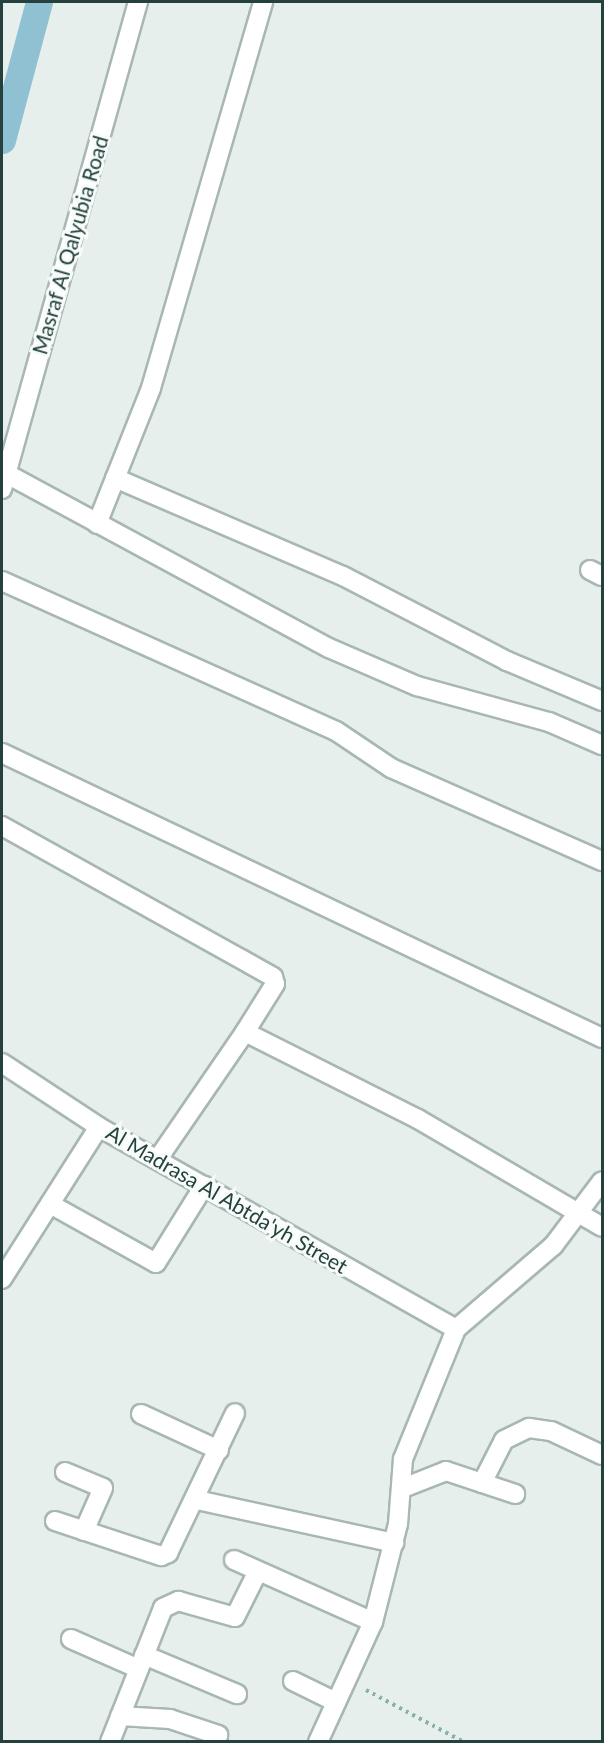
<!DOCTYPE html>
<style>
body{margin:0}
#map{position:relative;width:604px;height:1743px;overflow:hidden;background:#e6efec;font-family:Lato,sans-serif}
div>[style]{position:absolute}
.canal>*{height:27px;margin:-13.5px;padding:0 13.5px;transform-origin:13.5px;border-radius:13.5px;background:#8fc1d3}
.path>*{height:4px;margin-top:-2px;transform-origin:0;background:repeating-linear-gradient(90deg,#86b2aa 0 3px,transparent 0 7.5px)}
.roads{filter:drop-shadow(2px 0 #a8b7b4) drop-shadow(-2px 0 #a8b7b4) drop-shadow(0 2px #a8b7b4) drop-shadow(0 -2px #a8b7b4)}
.minor>*{height:18px;margin:-9px;padding:0 9px;transform-origin:9px;border-radius:9px;background:#fff}
span{translate:-50% -50%;white-space:nowrap;text-align:center;line-height:1.15;-webkit-text-stroke:6px #f7fbf9;paint-order:stroke}
.street-label{font-size:21px;color:#24413d}
.frame{position:absolute;inset:0;border:3px solid #24413d;pointer-events:none}
</style>
<div id="map">
<div class="canal">
<div style="left:2px;top:140px;width:143px;rotate:-75deg"></div>
</div>
<div class="path">
<div style="left:366px;top:1690px;width:111px;rotate:28deg"></div>
</div>
<div class="roads">
<div class="minor">
<div style="left:7px;top:474px;width:366px;rotate:28.4deg"></div>
<div style="left:329px;top:648px;width:96px;rotate:23.4deg"></div>
<div style="left:417px;top:686px;width:137px;rotate:15.3deg"></div>
<div style="left:549px;top:722px;width:58px;rotate:23.5deg"></div>
<div style="left:115px;top:478px;width:248px;rotate:23.3deg"></div>
<div style="left:343px;top:576px;width:185px;rotate:27.4deg"></div>
<div style="left:507px;top:661px;width:103px;rotate:22.8deg"></div>
<div style="left:2px;top:489px;width:506px;rotate:-74.4deg"></div>
<div style="left:97px;top:524px;width:146px;rotate:-68.3deg"></div>
<div style="left:151px;top:388px;width:402px;rotate:-73.8deg"></div>
<div style="left:590px;top:570px;width:13px;rotate:27deg"></div>
<div style="left:2px;top:581px;width:366px;rotate:24.2deg"></div>
<div style="left:336px;top:731px;width:66px;rotate:33.9deg"></div>
<div style="left:391px;top:768px;width:231px;rotate:23.8deg"></div>
<div style="left:2px;top:753px;width:664px;rotate:25.41deg"></div>
<div style="left:2px;top:826px;width:310px;rotate:29.1deg"></div>
<div style="left:273px;top:977px;width:7px;rotate:74deg"></div>
<div style="left:275px;top:984px;width:57px;rotate:122deg"></div>
<div style="left:245px;top:1032px;width:155px;rotate:124.5deg"></div>
<div style="left:245px;top:1032px;width:194px;rotate:26.7deg"></div>
<div style="left:418px;top:1119px;width:213px;rotate:30.4deg"></div>
<div style="left:2px;top:1063px;width:116px;rotate:33.4deg"></div>
<div style="left:99px;top:1127px;width:410px;rotate:29.5deg"></div>
<div style="left:50px;top:1204px;width:121px;rotate:29.1deg"></div>
<div style="left:156px;top:1263px;width:91px;rotate:-58.1deg"></div>
<div style="left:2px;top:1279px;width:180px;rotate:-57.5deg"></div>
<div style="left:141px;top:1414px;width:86px;rotate:24.8deg"></div>
<div style="left:65px;top:1472px;width:41px;rotate:22.8deg"></div>
<div style="left:103px;top:1488px;width:47px;rotate:113.8deg"></div>
<div style="left:482px;top:1483px;width:48px;rotate:-62.9deg"></div>
<div style="left:504px;top:1440px;width:28px;rotate:-26deg"></div>
<div style="left:529px;top:1428px;width:22px;rotate:8deg"></div>
<div style="left:551px;top:1431px;width:56px;rotate:25.2deg"></div>
<div style="left:403px;top:1488px;width:46px;rotate:-21.6deg"></div>
<div style="left:446px;top:1471px;width:73px;rotate:18.4deg"></div>
<div style="left:197px;top:1500px;width:202px;rotate:12.3deg"></div>
<div style="left:55px;top:1521px;width:112px;rotate:18.3deg"></div>
<div style="left:161px;top:1556px;width:8px;rotate:-23deg"></div>
<div style="left:168px;top:1553px;width:155px;rotate:-64.4deg"></div>
<div style="left:234px;top:1560px;width:152px;rotate:24deg"></div>
<div style="left:71px;top:1639px;width:74px;rotate:23.8deg"></div>
<div style="left:144px;top:1655px;width:101px;rotate:22.8deg"></div>
<div style="left:293px;top:1681px;width:48px;rotate:26deg"></div>
<div style="left:120px;top:1716px;width:50px;rotate:3.4deg"></div>
<div style="left:170px;top:1719px;width:51px;rotate:18.4deg"></div>
<div style="left:110px;top:1742px;width:144px;rotate:-68.4deg"></div>
<div style="left:163px;top:1608px;width:17px;rotate:-25deg"></div>
<div style="left:178px;top:1601px;width:59px;rotate:15.7deg"></div>
<div style="left:235px;top:1617px;width:51px;rotate:-63.4deg"></div>
<div style="left:318px;top:1742px;width:132px;rotate:-65.4deg"></div>
<div style="left:373px;top:1622px;width:101px;rotate:-75.7deg"></div>
<div style="left:398px;top:1524px;width:65px;rotate:-85.6deg"></div>
<div style="left:403px;top:1459px;width:140px;rotate:-67.8deg"></div>
<div style="left:456px;top:1329px;width:128px;rotate:-40.6deg"></div>
<div style="left:553px;top:1246px;width:81px;rotate:-53deg"></div>
</div>
</div>
<div class="street-label">
<span style="left:70px;top:245px;rotate:-74deg">Masraf Al Qalyubia Road</span>
<span style="left:227px;top:1199px;rotate:30deg">Al Madrasa Al Abtda'yh Street</span>
</div>
<div class="frame"></div>
</div>
